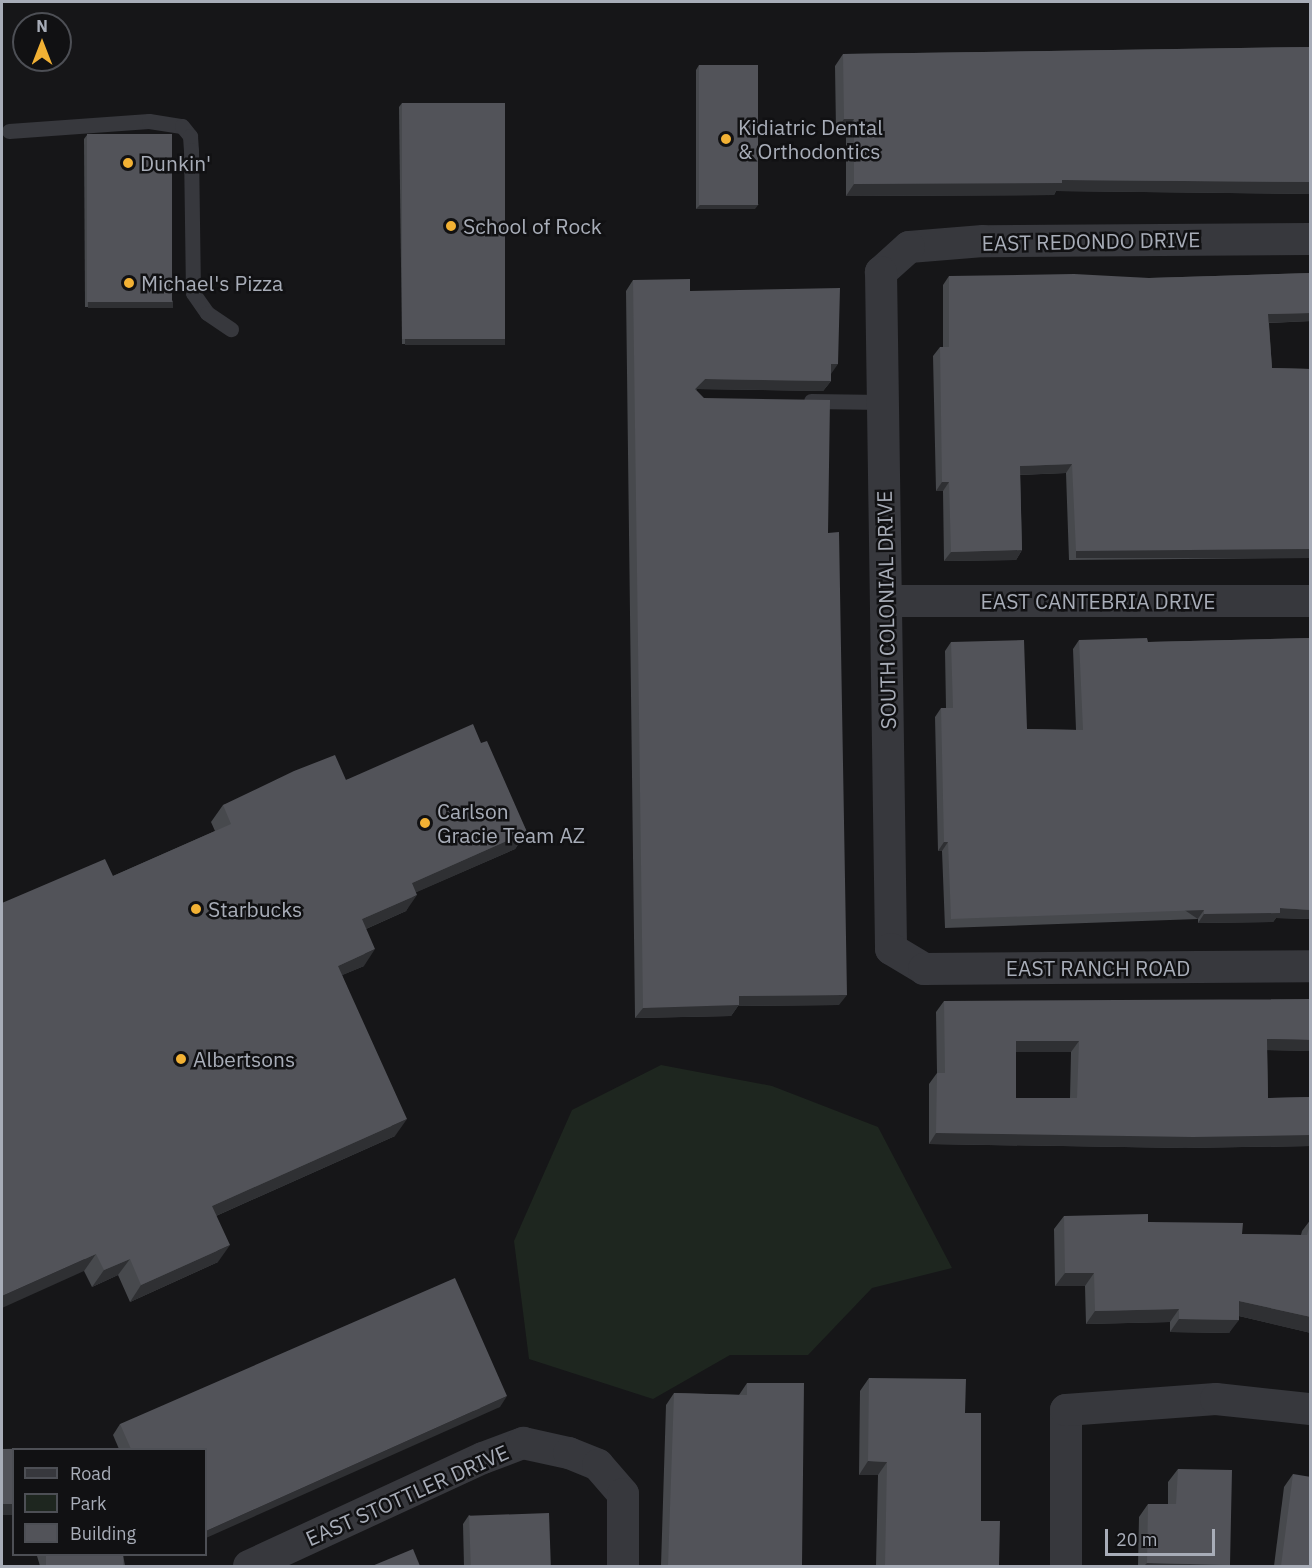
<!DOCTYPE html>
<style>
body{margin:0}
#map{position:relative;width:1312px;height:1568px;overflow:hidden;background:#161618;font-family:"IBM Plex Sans",sans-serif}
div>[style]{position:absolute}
.green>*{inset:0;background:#1e261f}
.lane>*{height:15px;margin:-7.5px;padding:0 7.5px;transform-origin:7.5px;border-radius:7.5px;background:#37383d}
.street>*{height:32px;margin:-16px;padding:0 16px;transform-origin:16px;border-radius:16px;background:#37383d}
.wall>*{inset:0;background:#47494d}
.shaded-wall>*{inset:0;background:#2f3033;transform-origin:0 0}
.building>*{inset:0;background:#525359;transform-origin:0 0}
.dots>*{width:16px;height:16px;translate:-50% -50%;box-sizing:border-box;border:3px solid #111113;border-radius:50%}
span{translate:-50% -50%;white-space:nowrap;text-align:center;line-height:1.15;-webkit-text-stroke:5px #111113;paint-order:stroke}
.poi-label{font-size:21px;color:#a8adb8}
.left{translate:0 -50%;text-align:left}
.street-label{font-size:21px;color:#a8adb8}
.frame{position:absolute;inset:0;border:3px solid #a8adb8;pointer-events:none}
.legend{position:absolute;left:12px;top:1448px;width:195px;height:108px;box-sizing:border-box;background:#111113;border:2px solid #4d4f55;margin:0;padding:8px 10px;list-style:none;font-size:18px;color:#a8adb8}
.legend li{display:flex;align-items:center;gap:12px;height:30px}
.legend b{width:30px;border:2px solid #4d4f55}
.north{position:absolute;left:12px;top:12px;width:60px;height:60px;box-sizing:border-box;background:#111113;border:2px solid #4d4f55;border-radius:50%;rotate:0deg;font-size:16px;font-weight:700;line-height:24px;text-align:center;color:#a8adb8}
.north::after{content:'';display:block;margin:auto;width:21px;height:27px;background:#f2b134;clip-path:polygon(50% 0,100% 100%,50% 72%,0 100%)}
.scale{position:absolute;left:1105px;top:1529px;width:110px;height:27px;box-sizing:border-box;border:3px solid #a8adb8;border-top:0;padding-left:8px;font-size:18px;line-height:21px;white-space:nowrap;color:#a8adb8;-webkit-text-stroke:4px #111113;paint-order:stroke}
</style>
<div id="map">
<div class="green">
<div style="clip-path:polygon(661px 1065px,772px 1086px,878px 1127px,952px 1268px,872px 1288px,808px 1355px,730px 1355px,653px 1399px,529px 1359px,514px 1241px,572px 1110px)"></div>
</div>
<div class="lane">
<div style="left:9px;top:131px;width:140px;rotate:-4.1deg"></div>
<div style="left:149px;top:121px;width:33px;rotate:9deg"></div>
<div style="left:182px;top:126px;width:13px;rotate:51deg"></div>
<div style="left:190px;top:136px;width:14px;rotate:86deg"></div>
<div style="left:191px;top:150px;width:143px;rotate:89.2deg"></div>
<div style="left:193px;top:293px;width:24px;rotate:55deg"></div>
<div style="left:207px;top:313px;width:29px;rotate:34deg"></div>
<div style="left:811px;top:401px;width:72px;rotate:0.8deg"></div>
</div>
<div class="street">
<div style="left:1310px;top:239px;width:327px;rotate:179.6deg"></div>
<div style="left:983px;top:241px;width:74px;rotate:175.4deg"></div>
<div style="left:909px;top:247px;width:38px;rotate:138deg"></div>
<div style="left:881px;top:272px;width:677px;rotate:89.15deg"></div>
<div style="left:891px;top:949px;width:39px;rotate:31deg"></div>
<div style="left:924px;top:969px;width:386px;rotate:-0.4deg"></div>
<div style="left:886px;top:601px;width:424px"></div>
<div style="left:249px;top:1566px;width:258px;rotate:-24.8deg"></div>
<div style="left:483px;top:1458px;width:43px;rotate:-20.6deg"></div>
<div style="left:523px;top:1443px;width:47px;rotate:12.3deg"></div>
<div style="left:569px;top:1453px;width:31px;rotate:22deg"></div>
<div style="left:598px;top:1465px;width:38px;rotate:49deg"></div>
<div style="left:623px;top:1494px;width:72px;rotate:90deg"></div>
<div style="left:1066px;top:1566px;width:156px;rotate:-90deg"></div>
<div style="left:1066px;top:1410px;width:150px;rotate:-4.2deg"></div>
<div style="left:1216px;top:1399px;width:95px;rotate:6.1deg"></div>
</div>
<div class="wall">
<div style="clip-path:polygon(1311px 47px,1311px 194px,1056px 191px,1054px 195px,846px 196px,846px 130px,836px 131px,835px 66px,843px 54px)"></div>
<div style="clip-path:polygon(699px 65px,755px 209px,696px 209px,696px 70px)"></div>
<div style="clip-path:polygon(402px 103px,502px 344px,402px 344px,399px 107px)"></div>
<div style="clip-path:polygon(87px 135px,173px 302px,169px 307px,85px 307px,84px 139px)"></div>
<div style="clip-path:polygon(1311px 273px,1311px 321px,1269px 323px,1272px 368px,1311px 369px,1311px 558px,1069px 560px,1066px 473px,1020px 475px,1022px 550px,1016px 560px,944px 561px,943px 491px,936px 491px,933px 356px,940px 347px,943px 347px,943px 285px,949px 276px,1149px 278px)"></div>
<div style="clip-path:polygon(633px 280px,690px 291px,831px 374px,831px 381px,823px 391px,697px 389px,696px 390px,828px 533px,839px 1005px,738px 1006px,731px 1016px,635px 1018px,626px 291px)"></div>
<div style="clip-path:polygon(1311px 638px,1311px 919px,1276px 918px,1273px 922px,1198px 923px,1198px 919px,945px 928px,942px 851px,938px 851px,935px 717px,941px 708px,946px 708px,945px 651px,951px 642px,1027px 729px,1076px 730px,1073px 649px,1079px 640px,1148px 642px)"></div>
<div style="clip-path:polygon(481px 743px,527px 832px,515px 849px,416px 892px,406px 911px,366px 929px,364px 966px,342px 975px,395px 1136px,216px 1216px,218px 1262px,130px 1302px,118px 1275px,92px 1287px,84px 1271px,113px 876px,215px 831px,211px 822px,223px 805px,346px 780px)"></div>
<div style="clip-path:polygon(evenodd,944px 1001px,1311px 1051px,1267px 1050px,1268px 1098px,1311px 1097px,1311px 1146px,1185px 1148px,929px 1144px,929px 1084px,937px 1073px,936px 1012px,944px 1001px,1016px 1052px,1071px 1052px,1070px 1098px,1016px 1098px,1016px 1052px)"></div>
<div style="clip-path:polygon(1064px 1216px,1148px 1222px,1242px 1234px,1301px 1235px,1302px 1231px,1311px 1219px,1311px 1333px,1239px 1316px,1229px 1333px,1170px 1332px,1170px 1322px,1086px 1324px,1085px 1286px,1055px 1286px,1054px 1229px)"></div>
<div style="clip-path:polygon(869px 1378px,965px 1413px,981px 1521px,999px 1566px,876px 1566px,878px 1475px,859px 1475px,860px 1391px)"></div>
<div style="clip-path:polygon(747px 1383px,802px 1566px,661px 1566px,666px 1405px,674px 1393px,739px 1395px)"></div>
<div style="clip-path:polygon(500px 1407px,206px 1449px,119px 1449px,113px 1435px,120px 1424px)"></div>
<div style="clip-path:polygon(1178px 1469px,1229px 1566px,1138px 1566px,1139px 1517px,1148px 1504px,1168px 1504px,1168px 1482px)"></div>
<div style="clip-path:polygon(1293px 1474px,1311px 1566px,1274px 1566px,1284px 1487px)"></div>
<div style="clip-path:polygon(469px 1515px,551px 1566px,464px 1566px,463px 1524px)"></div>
<div style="clip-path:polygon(39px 1554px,123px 1554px,125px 1566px,40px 1566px,37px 1556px)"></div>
</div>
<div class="shaded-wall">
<div style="clip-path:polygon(844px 119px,854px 119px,846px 130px,836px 131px)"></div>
<div style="clip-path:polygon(1062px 180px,1311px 182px,1311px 194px,1056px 191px,1054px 195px,846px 196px,854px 184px)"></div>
<div style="clip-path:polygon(759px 204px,755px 209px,696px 209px,700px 205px)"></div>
<div style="left:88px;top:302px;width:85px;height:6px"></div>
<div style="clip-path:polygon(1311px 313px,1311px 321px,1262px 323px,1268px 314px)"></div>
<div style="left:405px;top:339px;width:100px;height:6px"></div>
<div style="clip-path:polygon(831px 364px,838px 364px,831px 374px)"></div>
<div style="clip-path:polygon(705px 379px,831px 381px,823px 391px,697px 389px,687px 399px,695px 389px)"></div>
<div style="clip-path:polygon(1072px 464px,1066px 473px,1014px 475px,1020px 466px)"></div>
<div style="clip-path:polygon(942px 482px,949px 482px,943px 491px,936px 491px)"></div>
<div style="left:1311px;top:549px;width:9px;height:235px;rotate:90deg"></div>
<div style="clip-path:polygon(1022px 550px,1016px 560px,944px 561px,951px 552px)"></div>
<div style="clip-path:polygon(527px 832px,515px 849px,401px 899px,412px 883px)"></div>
<div style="clip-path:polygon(944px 842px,948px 842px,942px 851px,938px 851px)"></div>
<div style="clip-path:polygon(417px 895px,406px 911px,350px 936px,362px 919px)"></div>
<div style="clip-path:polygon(1280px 908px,1311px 910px,1311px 919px,1276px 918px,1273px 922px,1198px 923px,1204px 914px)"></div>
<div style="left:1204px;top:910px;width:11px;height:253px;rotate:124deg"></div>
<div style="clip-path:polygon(375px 949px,364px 966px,326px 982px,338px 966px)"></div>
<div style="clip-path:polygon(847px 995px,839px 1005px,738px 1006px,731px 1016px,635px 1018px,643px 1008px,739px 996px)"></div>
<div style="clip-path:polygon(1267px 1039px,1311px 1040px,1311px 1051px,1259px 1050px)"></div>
<div style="clip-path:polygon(1016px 1041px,1079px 1041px,1071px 1052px,1008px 1052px)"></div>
<div style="clip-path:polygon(407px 1119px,395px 1136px,200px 1223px,212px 1206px)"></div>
<div style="clip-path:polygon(936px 1133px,1311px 1135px,1311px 1146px,1185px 1148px,929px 1144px)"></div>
<div style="clip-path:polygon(230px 1245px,218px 1262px,130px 1302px,141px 1285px)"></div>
<div style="clip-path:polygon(96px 1254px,84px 1271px,2px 1308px,2px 1296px)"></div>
<div style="clip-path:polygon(130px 1259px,118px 1275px,92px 1287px,104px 1270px)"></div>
<div style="clip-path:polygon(1065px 1273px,1094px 1273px,1085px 1286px,1055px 1286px)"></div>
<div style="clip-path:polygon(1239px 1301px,1311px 1317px,1311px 1333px,1230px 1314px)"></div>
<div style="clip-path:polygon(1179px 1309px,1170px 1322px,1086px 1324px,1095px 1311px)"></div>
<div style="clip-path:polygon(1179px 1319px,1239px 1320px,1229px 1333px,1170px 1332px)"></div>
<div style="clip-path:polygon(507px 1396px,500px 1407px,206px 1538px,206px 1531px)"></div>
<div style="clip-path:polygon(868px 1461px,887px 1462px,878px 1475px,859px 1475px)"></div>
<div style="left:2px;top:1504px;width:12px;height:11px"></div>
<div style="clip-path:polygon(1147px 1563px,1230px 1565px,1229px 1566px,1144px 1566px)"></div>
</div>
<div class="building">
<div style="clip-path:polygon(1311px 47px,1311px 182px,1062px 180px,1062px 183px,854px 184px,854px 119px,844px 119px,843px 54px)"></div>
<div style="left:699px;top:65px;width:59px;height:140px"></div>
<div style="left:402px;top:103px;width:103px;height:236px"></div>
<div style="left:172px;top:134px;width:168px;height:85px;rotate:90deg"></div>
<div style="clip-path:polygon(1311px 273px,1311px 313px,1268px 314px,1272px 368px,1311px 369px,1311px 549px,1076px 551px,1072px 464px,1020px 466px,1022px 550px,951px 552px,949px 482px,942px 482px,940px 347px,949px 347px,949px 276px,1074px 274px,1149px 278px)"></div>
<div style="clip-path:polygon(690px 279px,690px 291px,840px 288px,838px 364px,831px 364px,831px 381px,705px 379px,695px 389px,704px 398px,830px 400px,828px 533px,839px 532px,847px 995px,739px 996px,739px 1005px,643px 1008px,633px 280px)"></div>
<div style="clip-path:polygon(1147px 638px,1148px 642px,1311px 638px,1311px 910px,1280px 908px,1280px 913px,1204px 914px,1204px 910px,951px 919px,948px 842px,944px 842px,941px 708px,953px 708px,951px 642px,1024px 640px,1027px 729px,1083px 730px,1079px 640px)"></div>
<div style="clip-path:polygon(473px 724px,481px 743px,487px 741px,527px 832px,412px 883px,417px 895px,362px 919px,375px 949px,338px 966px,407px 1119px,212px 1206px,230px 1245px,141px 1285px,130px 1259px,104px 1270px,96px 1254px,2px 1296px,2px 903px,105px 859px,113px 876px,231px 824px,223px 805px,294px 771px,335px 755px,346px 780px)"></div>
<div style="clip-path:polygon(evenodd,1311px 999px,1311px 1040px,1267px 1039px,1268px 1098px,1311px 1097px,1311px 1135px,1193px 1137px,936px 1133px,937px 1073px,945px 1073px,944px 1001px,1311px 999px,1016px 1041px,1079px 1041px,1077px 1098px,1016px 1098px,1016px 1041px)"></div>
<div style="clip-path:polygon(1148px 1214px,1148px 1222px,1243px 1223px,1242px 1234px,1307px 1235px,1311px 1220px,1311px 1317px,1239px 1301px,1239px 1320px,1179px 1319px,1179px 1309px,1095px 1311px,1094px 1273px,1065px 1273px,1064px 1216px)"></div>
<div style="clip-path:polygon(455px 1278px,507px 1396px,206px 1531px,206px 1449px,131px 1449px,120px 1424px)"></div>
<div style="clip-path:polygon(869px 1378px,966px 1379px,965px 1413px,981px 1413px,981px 1521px,1000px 1521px,999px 1566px,885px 1566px,887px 1462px,868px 1461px)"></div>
<div style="clip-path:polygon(747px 1383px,804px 1383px,802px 1566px,668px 1566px,674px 1393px,747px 1395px)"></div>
<div style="clip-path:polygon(67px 1448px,67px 1449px,14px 1449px,14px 1504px,2px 1504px,2px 1449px)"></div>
<div style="clip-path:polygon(1178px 1469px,1232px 1470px,1230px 1565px,1147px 1563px,1148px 1504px,1176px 1504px)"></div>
<div style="clip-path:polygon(1293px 1474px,1311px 1477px,1311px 1566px,1281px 1566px)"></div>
<div style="left:549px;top:1513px;width:53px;height:80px;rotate:88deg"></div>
<div style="clip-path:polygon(413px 1549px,420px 1566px,372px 1566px)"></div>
<div style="left:46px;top:1554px;width:77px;height:12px"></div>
</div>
<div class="dots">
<div style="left:726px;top:139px;background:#f2b134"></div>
<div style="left:128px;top:163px;background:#f2b134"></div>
<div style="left:451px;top:226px;background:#f2b134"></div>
<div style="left:129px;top:283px;background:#f2b134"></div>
<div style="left:425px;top:823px;background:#f2b134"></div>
<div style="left:196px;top:909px;background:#f2b134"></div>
<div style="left:181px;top:1059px;background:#f2b134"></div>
</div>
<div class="poi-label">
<span class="left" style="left:738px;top:139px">Kidiatric Dental<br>&amp; Orthodontics</span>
<span class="left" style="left:140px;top:163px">Dunkin'</span>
<span class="left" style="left:463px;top:226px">School of Rock</span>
<span class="left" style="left:141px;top:283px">Michael's Pizza</span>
<span class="left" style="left:437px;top:823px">Carlson<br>Gracie Team AZ</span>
<span class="left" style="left:208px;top:909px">Starbucks</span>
<span class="left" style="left:193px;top:1059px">Albertsons</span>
</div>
<div class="street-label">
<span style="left:1091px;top:241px;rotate:-1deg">EAST REDONDO DRIVE</span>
<span style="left:1098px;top:601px">EAST CANTEBRIA DRIVE</span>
<span style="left:886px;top:610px;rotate:-91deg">SOUTH COLONIAL DRIVE</span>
<span style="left:1098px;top:968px">EAST RANCH ROAD</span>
<span style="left:407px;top:1495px;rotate:-24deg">EAST STOTTLER DRIVE</span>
</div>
<div class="frame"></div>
<ul class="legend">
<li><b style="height:8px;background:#37383d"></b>Road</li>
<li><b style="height:16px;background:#1e261f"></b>Park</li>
<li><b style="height:16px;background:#525359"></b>Building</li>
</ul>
<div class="north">N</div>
<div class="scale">20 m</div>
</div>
